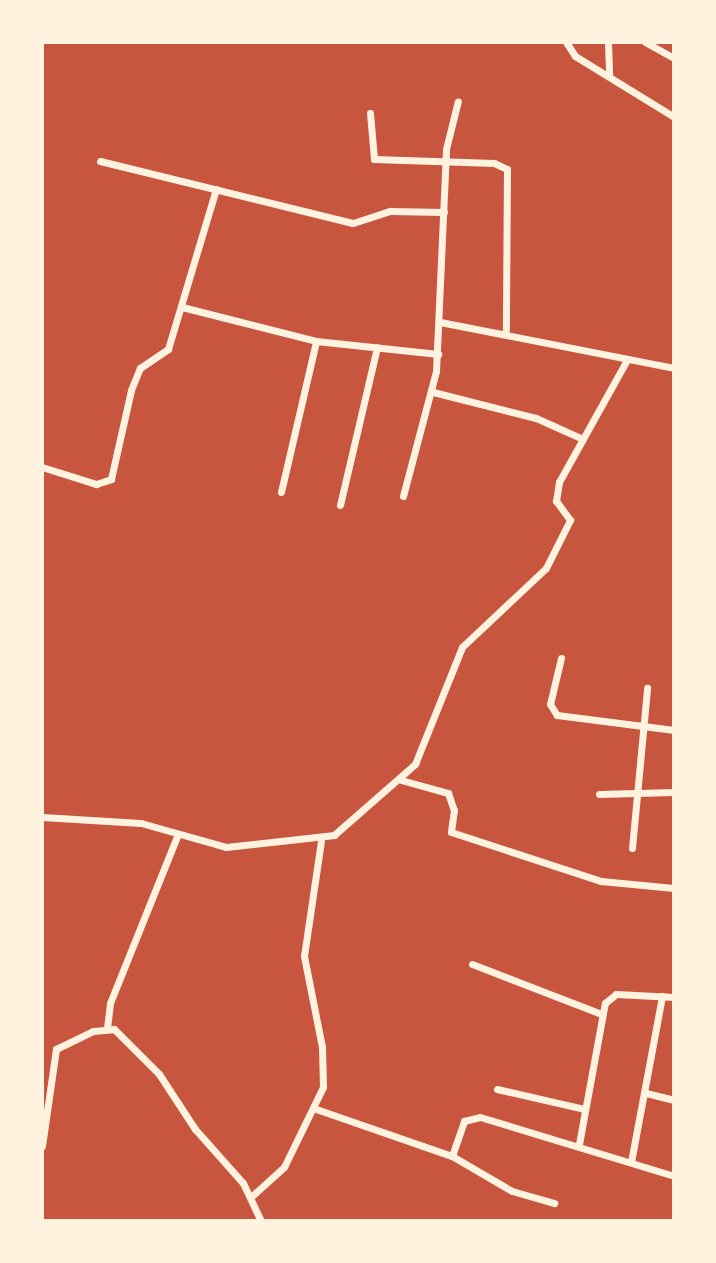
<!DOCTYPE html>
<style>
body{margin:0}
#map{position:relative;width:716px;height:1263px;overflow:hidden;background:#c8553d;font-family:"DM Sans",sans-serif}
div>[style]{position:absolute}
.minor>*{height:7px;margin:-3.5px;padding:0 3.5px;transform-origin:3.5px;border-radius:3.5px;background:#fff3e0}
span{translate:-50% -50%;white-space:nowrap;text-align:center;line-height:1.15;-webkit-text-stroke:6px #fff3e0;paint-order:stroke}
.frame{position:absolute;inset:0;border:44px solid #fff3e0;pointer-events:none}
</style>
<div id="map">
<div class="minor">
<div style="left:566px;top:42px;width:17px;rotate:57deg"></div>
<div style="left:575px;top:56px;width:116px;rotate:31.6deg"></div>
<div style="left:608px;top:42px;width:32px;rotate:88deg"></div>
<div style="left:645px;top:42px;width:33px;rotate:29deg"></div>
<div style="left:370px;top:113px;width:46px;rotate:85deg"></div>
<div style="left:374px;top:159px;width:120px;rotate:1.9deg"></div>
<div style="left:494px;top:163px;width:14px;rotate:25deg"></div>
<div style="left:507px;top:169px;width:161px;rotate:90.4deg"></div>
<div style="left:100px;top:161px;width:260px;rotate:13.8deg"></div>
<div style="left:353px;top:223px;width:39px;rotate:-18deg"></div>
<div style="left:390px;top:211px;width:54px;rotate:1.1deg"></div>
<div style="left:182px;top:307px;width:138px;rotate:14.2deg"></div>
<div style="left:316px;top:341px;width:123px;rotate:6.1deg"></div>
<div style="left:440px;top:322px;width:238px;rotate:11.1deg"></div>
<div style="left:433px;top:392px;width:106px;rotate:14.2deg"></div>
<div style="left:536px;top:418px;width:51px;rotate:24.1deg"></div>
<div style="left:42px;top:467px;width:57px;rotate:17.5deg"></div>
<div style="left:96px;top:484px;width:16px;rotate:-18deg"></div>
<div style="left:111px;top:479px;width:91px;rotate:-77.3deg"></div>
<div style="left:131px;top:390px;width:24px;rotate:-68deg"></div>
<div style="left:140px;top:368px;width:34px;rotate:-34deg"></div>
<div style="left:168px;top:349px;width:167px;rotate:-73.3deg"></div>
<div style="left:281px;top:492px;width:155px;rotate:-76.9deg"></div>
<div style="left:403px;top:496px;width:129px;rotate:-75.2deg"></div>
<div style="left:436px;top:371px;width:222px;rotate:-87.4deg"></div>
<div style="left:446px;top:149px;width:49px;rotate:-76deg"></div>
<div style="left:340px;top:505px;width:162px;rotate:-76.8deg"></div>
<div style="left:561px;top:658px;width:47px;rotate:103.4deg"></div>
<div style="left:550px;top:704px;width:13px;rotate:58deg"></div>
<div style="left:557px;top:715px;width:118px;rotate:7.3deg"></div>
<div style="left:401px;top:780px;width:49px;rotate:15.5deg"></div>
<div style="left:448px;top:793px;width:18px;rotate:71deg"></div>
<div style="left:454px;top:810px;width:22px;rotate:98deg"></div>
<div style="left:451px;top:832px;width:158px;rotate:18.1deg"></div>
<div style="left:601px;top:881px;width:73px;rotate:5.5deg"></div>
<div style="left:599px;top:794px;width:75px;rotate:-1.5deg"></div>
<div style="left:42px;top:817px;width:99px;rotate:3.5deg"></div>
<div style="left:141px;top:823px;width:88px;rotate:15.8deg"></div>
<div style="left:226px;top:847px;width:109px;rotate:-6.3deg"></div>
<div style="left:334px;top:835px;width:108px;rotate:-41.2deg"></div>
<div style="left:415px;top:764px;width:126px;rotate:-68.1deg"></div>
<div style="left:462px;top:647px;width:115px;rotate:-43.2deg"></div>
<div style="left:546px;top:568px;width:54px;rotate:-63.4deg"></div>
<div style="left:570px;top:520px;width:24px;rotate:-126deg"></div>
<div style="left:556px;top:501px;width:19px;rotate:-81deg"></div>
<div style="left:559px;top:482px;width:140px;rotate:-60.9deg"></div>
<div style="left:632px;top:848px;width:161px;rotate:-84.6deg"></div>
<div style="left:472px;top:964px;width:136px;rotate:21.1deg"></div>
<div style="left:107px;top:1028px;width:25px;rotate:-83deg"></div>
<div style="left:110px;top:1003px;width:182px;rotate:-68.1deg"></div>
<div style="left:497px;top:1089px;width:89px;rotate:12.9deg"></div>
<div style="left:646px;top:1093px;width:29px;rotate:14deg"></div>
<div style="left:316px;top:1109px;width:144px;rotate:19.1deg"></div>
<div style="left:452px;top:1156px;width:69px;rotate:30.3deg"></div>
<div style="left:512px;top:1191px;width:44px;rotate:15.9deg"></div>
<div style="left:579px;top:1144px;width:143px;rotate:-79.6deg"></div>
<div style="left:605px;top:1003px;width:14px;rotate:-39deg"></div>
<div style="left:616px;top:994px;width:58px;rotate:3deg"></div>
<div style="left:42px;top:1146px;width:98px;rotate:-81.8deg"></div>
<div style="left:56px;top:1049px;width:41px;rotate:-25.9deg"></div>
<div style="left:93px;top:1031px;width:21px;rotate:-5deg"></div>
<div style="left:114px;top:1029px;width:64px;rotate:45deg"></div>
<div style="left:159px;top:1074px;width:66px;rotate:56.8deg"></div>
<div style="left:195px;top:1129px;width:72px;rotate:48.4deg"></div>
<div style="left:243px;top:1183px;width:42px;rotate:64.7deg"></div>
<div style="left:452px;top:1156px;width:37px;rotate:-71deg"></div>
<div style="left:464px;top:1121px;width:16px;rotate:-14deg"></div>
<div style="left:480px;top:1117px;width:203px;rotate:16.9deg"></div>
<div style="left:631px;top:1162px;width:169px;rotate:-79.4deg"></div>
<div style="left:252px;top:1196px;width:43px;rotate:-42.2deg"></div>
<div style="left:284px;top:1167px;width:89px;rotate:-64deg"></div>
<div style="left:323px;top:1087px;width:40px;rotate:-91.4deg"></div>
<div style="left:322px;top:1047px;width:93px;rotate:-101.2deg"></div>
<div style="left:304px;top:956px;width:116px;rotate:-81.6deg"></div>
</div>
<div class="frame"></div>
</div>
